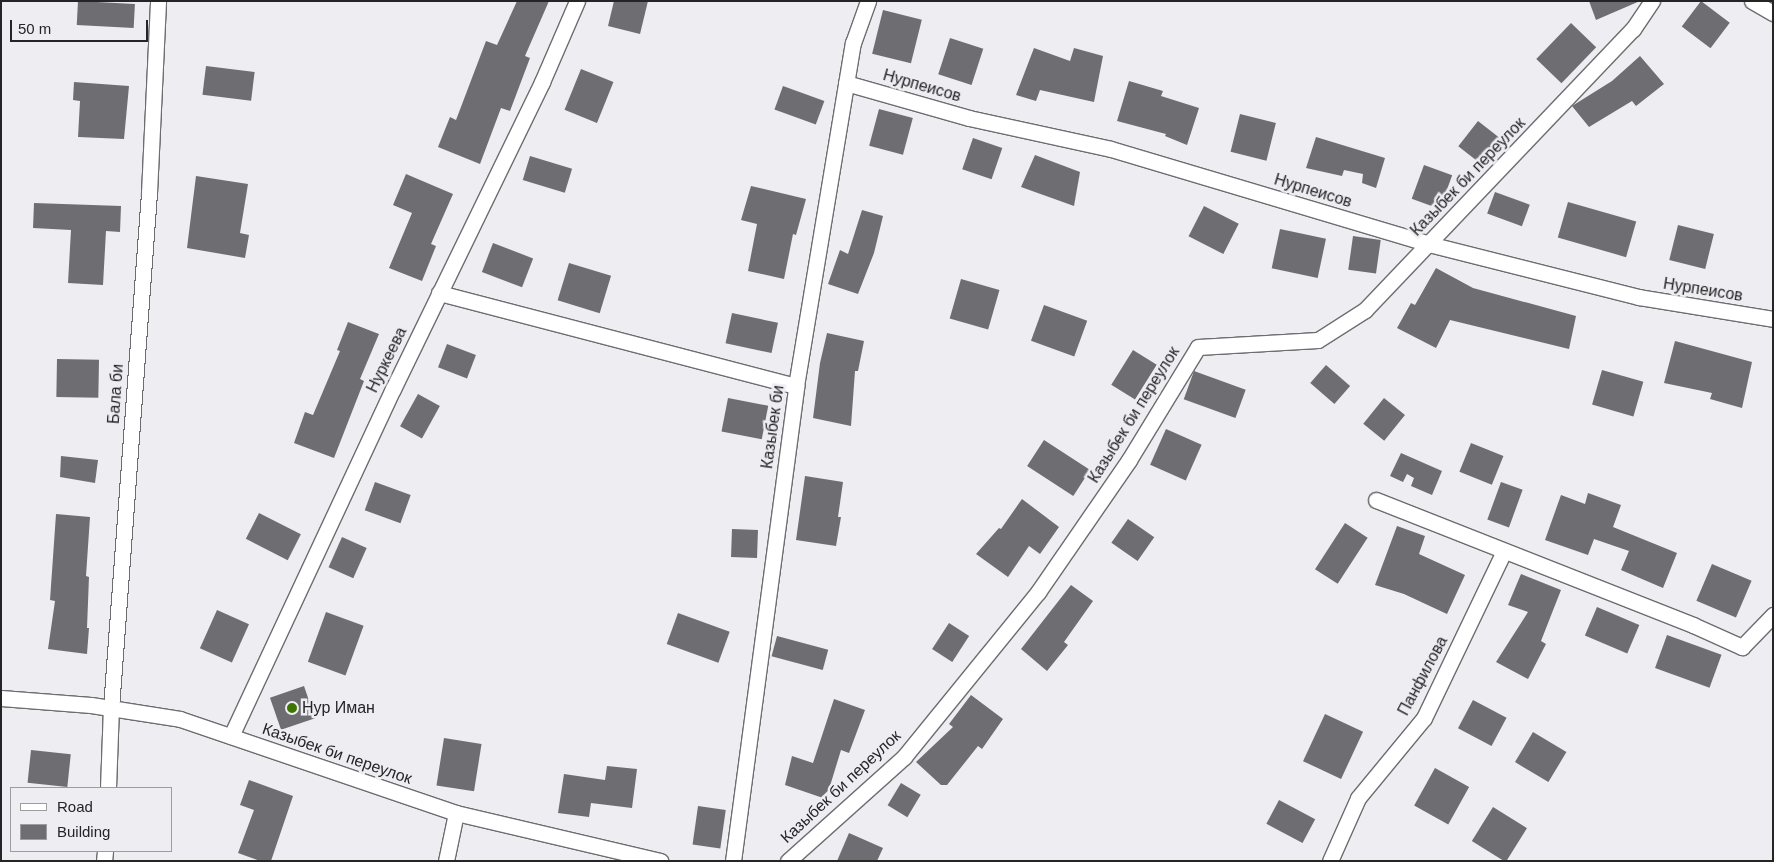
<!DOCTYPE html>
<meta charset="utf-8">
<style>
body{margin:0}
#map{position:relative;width:1774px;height:862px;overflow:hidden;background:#ededf2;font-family:Helvetica,sans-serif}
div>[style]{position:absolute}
.building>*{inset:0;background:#6e6e72;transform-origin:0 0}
.roads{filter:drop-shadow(1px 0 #6d6d71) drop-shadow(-1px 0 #6d6d71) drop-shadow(0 1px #6d6d71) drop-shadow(0 -1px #6d6d71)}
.minor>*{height:15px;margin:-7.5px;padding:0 7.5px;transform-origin:7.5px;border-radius:7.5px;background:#fff}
.dots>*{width:14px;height:14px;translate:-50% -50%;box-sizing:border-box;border:2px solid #ededf2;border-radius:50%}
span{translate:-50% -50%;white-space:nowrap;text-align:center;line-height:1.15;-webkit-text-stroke:5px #ededf2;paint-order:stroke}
.street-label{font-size:16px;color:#242526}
.poi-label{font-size:16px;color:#242526}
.left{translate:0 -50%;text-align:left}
.frame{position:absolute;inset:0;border:2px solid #242526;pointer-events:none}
.legend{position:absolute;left:10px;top:787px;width:162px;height:65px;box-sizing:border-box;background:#ededf2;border:1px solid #9d9da0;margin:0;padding:6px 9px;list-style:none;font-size:15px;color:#242526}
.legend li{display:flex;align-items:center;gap:10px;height:25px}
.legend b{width:25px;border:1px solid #9d9da0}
.scale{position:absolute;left:10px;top:20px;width:138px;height:22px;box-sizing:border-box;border:2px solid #242526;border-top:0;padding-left:6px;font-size:15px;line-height:18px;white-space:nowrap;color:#242526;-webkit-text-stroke:4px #ededf2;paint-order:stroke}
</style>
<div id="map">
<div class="building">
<div style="left:78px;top:1px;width:57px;height:24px;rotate:3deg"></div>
<div style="clip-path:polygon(517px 1px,549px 1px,525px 56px,530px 58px,510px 111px,501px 108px,480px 164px,438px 147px,450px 117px,456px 120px,486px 41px,497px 45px)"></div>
<div style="clip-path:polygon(614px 1px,648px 1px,640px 34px,608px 26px)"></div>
<div style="clip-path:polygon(1589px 1px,1640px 1px,1596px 20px)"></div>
<div style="left:1701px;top:1px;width:36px;height:32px;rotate:37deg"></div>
<div style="left:883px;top:10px;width:40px;height:45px;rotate:14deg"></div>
<div style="left:1571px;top:23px;width:35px;height:50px;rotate:44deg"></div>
<div style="left:950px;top:38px;width:35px;height:38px;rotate:18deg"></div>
<div style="clip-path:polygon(1034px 48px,1070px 61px,1074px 48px,1103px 56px,1094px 102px,1040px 90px,1036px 101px,1016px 95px)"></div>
<div style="clip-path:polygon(1640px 56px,1664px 84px,1636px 106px,1632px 101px,1589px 127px,1572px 106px,1612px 81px)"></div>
<div style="left:206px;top:66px;width:49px;height:29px;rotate:7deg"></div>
<div style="left:581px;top:69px;width:35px;height:44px;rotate:22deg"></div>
<div style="clip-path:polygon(1129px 81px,1163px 91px,1161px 96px,1199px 108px,1187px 145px,1165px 136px,1166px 134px,1117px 121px)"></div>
<div style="clip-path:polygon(74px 82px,129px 86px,124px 139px,78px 137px,80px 101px,73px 100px)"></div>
<div style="left:783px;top:86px;width:44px;height:25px;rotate:20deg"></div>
<div style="left:879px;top:109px;width:35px;height:38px;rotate:15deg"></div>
<div style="left:1240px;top:114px;width:37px;height:39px;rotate:14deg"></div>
<div style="left:1478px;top:121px;width:28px;height:32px;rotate:38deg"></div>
<div style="clip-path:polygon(1316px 137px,1385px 158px,1376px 188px,1362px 183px,1363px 174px,1344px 170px,1342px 176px,1306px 168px)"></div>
<div style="left:973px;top:138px;width:31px;height:33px;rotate:19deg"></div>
<div style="clip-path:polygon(1035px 155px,1080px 172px,1074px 206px,1021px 187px)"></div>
<div style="left:530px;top:156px;width:44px;height:25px;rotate:17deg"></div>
<div style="left:1424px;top:165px;width:30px;height:36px;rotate:20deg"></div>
<div style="clip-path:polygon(406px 174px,453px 194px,431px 244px,436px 246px,422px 281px,389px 268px,412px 213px,393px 205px)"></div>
<div style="clip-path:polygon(196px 176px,248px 184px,240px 233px,249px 235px,245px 258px,187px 248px)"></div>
<div style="clip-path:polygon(751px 186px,806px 199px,796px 235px,793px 234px,784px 279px,748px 271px,757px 224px,741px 220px)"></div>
<div style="left:1495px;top:192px;width:37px;height:23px;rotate:20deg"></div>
<div style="left:1568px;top:202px;width:71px;height:37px;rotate:16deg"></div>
<div style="clip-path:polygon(34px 203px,121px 206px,120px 232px,106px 231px,103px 285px,68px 283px,71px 230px,33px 228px)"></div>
<div style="left:1204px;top:206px;width:39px;height:34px;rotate:27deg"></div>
<div style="clip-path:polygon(862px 210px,883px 216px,874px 253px,858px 294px,828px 284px,840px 250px,848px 254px)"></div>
<div style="left:1678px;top:225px;width:37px;height:36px;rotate:14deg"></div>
<div style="left:1280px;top:229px;width:47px;height:40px;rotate:12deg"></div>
<div style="left:1353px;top:236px;width:28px;height:34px;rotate:8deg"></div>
<div style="left:493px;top:243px;width:43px;height:31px;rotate:21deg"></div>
<div style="left:569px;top:263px;width:44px;height:39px;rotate:17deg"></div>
<div style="clip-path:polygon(1436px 268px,1473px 288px,1576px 316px,1569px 349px,1450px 320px,1436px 348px,1397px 328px,1411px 303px,1415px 305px)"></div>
<div style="left:961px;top:279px;width:40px;height:41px;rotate:16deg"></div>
<div style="left:1044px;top:305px;width:46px;height:38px;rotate:20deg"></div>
<div style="left:732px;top:313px;width:47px;height:31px;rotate:12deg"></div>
<div style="clip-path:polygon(348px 322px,379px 334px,360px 379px,364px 381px,334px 458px,294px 443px,305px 412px,313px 415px,340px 351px,337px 350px)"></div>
<div style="clip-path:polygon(827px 333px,864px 341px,858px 371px,855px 371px,851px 426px,813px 418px,820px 363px)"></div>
<div style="clip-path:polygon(1675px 341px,1752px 362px,1742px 408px,1710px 399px,1712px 393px,1664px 383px)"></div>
<div style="left:447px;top:344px;width:31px;height:25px;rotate:21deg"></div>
<div style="left:1133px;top:350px;width:28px;height:41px;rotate:32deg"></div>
<div style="left:57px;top:359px;width:42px;height:38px;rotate:1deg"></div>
<div style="left:1326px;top:365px;width:32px;height:24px;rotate:41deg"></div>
<div style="left:1602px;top:370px;width:43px;height:36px;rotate:16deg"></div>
<div style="left:1194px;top:371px;width:55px;height:30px;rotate:20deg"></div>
<div style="left:418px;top:394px;width:25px;height:37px;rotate:29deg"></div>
<div style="left:728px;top:398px;width:41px;height:34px;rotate:11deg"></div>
<div style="left:1384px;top:398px;width:27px;height:33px;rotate:39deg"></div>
<div style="left:1166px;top:429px;width:39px;height:39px;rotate:24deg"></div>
<div style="left:1044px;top:440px;width:55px;height:31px;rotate:33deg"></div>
<div style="left:1471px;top:443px;width:35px;height:31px;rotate:22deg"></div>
<div style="clip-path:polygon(1401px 453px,1442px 471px,1432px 495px,1411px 486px,1414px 478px,1407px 474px,1403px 482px,1390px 476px)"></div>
<div style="clip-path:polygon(61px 456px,98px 460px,95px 483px,60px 477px)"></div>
<div style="clip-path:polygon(805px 476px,843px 482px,838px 517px,841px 517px,836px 546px,796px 540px)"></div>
<div style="left:375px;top:482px;width:38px;height:30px;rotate:20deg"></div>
<div style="left:1501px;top:482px;width:23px;height:40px;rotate:20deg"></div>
<div style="clip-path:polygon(1588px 493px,1621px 505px,1613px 527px,1677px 553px,1663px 588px,1621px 570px,1629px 551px,1594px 539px,1588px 555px,1545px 540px,1561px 495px,1585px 504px)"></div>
<div style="clip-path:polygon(1022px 499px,1059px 527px,1040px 554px,1029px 546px,1008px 577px,976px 554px,999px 528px,1001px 529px)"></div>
<div style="left:259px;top:513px;width:47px;height:29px;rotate:27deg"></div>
<div style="clip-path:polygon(56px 514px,90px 517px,86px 576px,89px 577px,87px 628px,89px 628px,87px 654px,48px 649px,55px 601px,50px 600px)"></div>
<div style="left:1128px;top:519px;width:32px;height:29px;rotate:35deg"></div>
<div style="left:1345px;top:523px;width:27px;height:55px;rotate:33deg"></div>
<div style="clip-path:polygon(1397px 526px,1425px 536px,1419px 554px,1465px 575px,1447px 614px,1404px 594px,1375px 585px)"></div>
<div style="left:732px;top:529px;width:26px;height:28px;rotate:2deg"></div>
<div style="left:342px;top:537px;width:27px;height:33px;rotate:24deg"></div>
<div style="left:1712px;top:564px;width:43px;height:40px;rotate:23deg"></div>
<div style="clip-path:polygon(1521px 574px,1561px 590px,1541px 641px,1546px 644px,1528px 679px,1496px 662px,1528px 612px,1508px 605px)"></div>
<div style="clip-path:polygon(1071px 585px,1093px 601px,1064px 642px,1068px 645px,1047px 671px,1021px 649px)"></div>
<div style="left:1597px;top:607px;width:46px;height:31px;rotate:23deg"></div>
<div style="left:217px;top:610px;width:35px;height:42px;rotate:24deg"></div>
<div style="left:326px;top:612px;width:40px;height:53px;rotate:20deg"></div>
<div style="left:678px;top:613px;width:55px;height:33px;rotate:20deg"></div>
<div style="left:949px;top:623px;width:24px;height:31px;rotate:33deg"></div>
<div style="left:1667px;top:635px;width:58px;height:35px;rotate:20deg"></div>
<div style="left:777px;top:636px;width:53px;height:21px;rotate:15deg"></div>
<div style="left:304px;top:686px;width:34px;height:36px;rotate:71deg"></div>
<div style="clip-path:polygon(971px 695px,1003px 719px,982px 749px,978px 746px,947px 785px,941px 785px,916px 762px,953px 727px,949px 724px)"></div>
<div style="clip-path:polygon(834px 699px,865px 710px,849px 753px,841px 750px,826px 799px,785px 785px,792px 756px,813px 763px)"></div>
<div style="left:1473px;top:700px;width:38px;height:32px;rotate:28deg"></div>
<div style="left:1325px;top:714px;width:42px;height:52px;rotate:25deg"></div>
<div style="left:1533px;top:732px;width:39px;height:35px;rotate:31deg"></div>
<div style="left:444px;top:738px;width:38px;height:48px;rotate:9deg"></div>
<div style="left:31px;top:750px;width:40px;height:33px;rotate:6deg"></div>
<div style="clip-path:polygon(607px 766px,637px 769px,632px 808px,591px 803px,589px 817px,558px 813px,564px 774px,605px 780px)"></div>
<div style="left:1435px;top:768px;width:39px;height:43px;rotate:29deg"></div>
<div style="clip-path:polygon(249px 780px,293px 796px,271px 861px,260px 861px,238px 853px,254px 810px,240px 805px)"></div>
<div style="left:901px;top:783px;width:23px;height:26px;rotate:31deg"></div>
<div style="left:1279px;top:800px;width:41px;height:27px;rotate:28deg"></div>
<div style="left:698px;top:806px;width:28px;height:39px;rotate:8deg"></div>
<div style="left:1493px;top:807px;width:40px;height:40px;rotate:32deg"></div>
<div style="clip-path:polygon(849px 833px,883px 848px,877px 861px,837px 861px)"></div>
</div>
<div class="roads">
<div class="minor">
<div style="left:1752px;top:1px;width:24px;rotate:30deg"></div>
<div style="left:846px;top:83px;width:128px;rotate:15.9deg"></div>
<div style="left:969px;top:118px;width:145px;rotate:12.3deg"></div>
<div style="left:1111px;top:149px;width:332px;rotate:16.6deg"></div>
<div style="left:1429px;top:244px;width:217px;rotate:14.2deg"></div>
<div style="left:1639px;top:297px;width:136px;rotate:9.3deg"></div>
<div style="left:439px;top:293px;width:369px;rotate:14.6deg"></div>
<div style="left:1376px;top:500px;width:341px;rotate:21.5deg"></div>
<div style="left:1693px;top:625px;width:54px;rotate:24.2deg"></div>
<div style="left:1742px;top:647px;width:45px;rotate:-45.9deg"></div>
<div style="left:1px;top:698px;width:90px;rotate:4.4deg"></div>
<div style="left:91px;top:705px;width:90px;rotate:8.9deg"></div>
<div style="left:180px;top:719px;width:292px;rotate:18.8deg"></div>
<div style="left:456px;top:813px;width:210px;rotate:13.2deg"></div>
<div style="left:231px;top:736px;width:383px;rotate:-65deg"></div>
<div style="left:393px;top:389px;width:341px;rotate:-64.1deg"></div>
<div style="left:542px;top:82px;width:88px;rotate:-66.6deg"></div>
<div style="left:108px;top:788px;width:80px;rotate:-87.9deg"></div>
<div style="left:111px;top:708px;width:516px;rotate:-85.78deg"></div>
<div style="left:149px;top:193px;width:192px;rotate:-87.3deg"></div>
<div style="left:104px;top:861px;width:10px;rotate:-84deg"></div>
<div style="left:446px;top:861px;width:49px;rotate:-78.2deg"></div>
<div style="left:733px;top:861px;width:479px;rotate:-82.4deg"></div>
<div style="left:796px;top:386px;width:348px;rotate:-80.6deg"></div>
<div style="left:853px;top:43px;width:45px;rotate:-70.3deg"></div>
<div style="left:788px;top:861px;width:156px;rotate:-41.9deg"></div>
<div style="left:904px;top:757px;width:213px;rotate:-50.9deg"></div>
<div style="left:1038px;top:592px;width:160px;rotate:-55.4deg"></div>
<div style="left:1129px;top:460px;width:132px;rotate:-58.6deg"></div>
<div style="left:1198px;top:347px;width:120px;rotate:-3.3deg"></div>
<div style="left:1318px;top:340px;width:56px;rotate:-32.6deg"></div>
<div style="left:1365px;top:310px;width:388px;rotate:-46.4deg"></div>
<div style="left:1633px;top:29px;width:34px;rotate:-56deg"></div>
<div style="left:1330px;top:861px;width:69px;rotate:-66deg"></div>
<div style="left:1358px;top:798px;width:104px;rotate:-50.5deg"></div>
<div style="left:1424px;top:718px;width:185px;rotate:-64.4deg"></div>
</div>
</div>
<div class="dots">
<div style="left:292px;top:708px;background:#3e7401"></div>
</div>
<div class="street-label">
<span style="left:922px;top:86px;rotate:16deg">Нурпеисов</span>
<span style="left:1468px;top:177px;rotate:-46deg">Казыбек би переулок</span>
<span style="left:1313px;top:191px;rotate:17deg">Нурпеисов</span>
<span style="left:1703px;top:290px;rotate:9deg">Нурпеисов</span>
<span style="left:387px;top:360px;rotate:-64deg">Нуркеева</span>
<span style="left:116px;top:394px;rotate:-86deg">Бала би</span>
<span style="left:1134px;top:415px;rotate:-58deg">Казыбек би переулок</span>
<span style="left:773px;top:427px;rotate:-82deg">Казыбек би</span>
<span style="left:1423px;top:676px;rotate:-62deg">Панфилова</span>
<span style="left:337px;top:754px;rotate:19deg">Казыбек би переулок</span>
<span style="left:841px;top:787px;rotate:-43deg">Казыбек би переулок</span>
</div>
<div class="poi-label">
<span class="left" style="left:302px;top:708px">Нур Иман</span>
</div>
<div class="frame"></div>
<ul class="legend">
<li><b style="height:6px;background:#fff"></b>Road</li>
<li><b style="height:14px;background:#6e6e72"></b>Building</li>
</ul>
<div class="scale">50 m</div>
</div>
